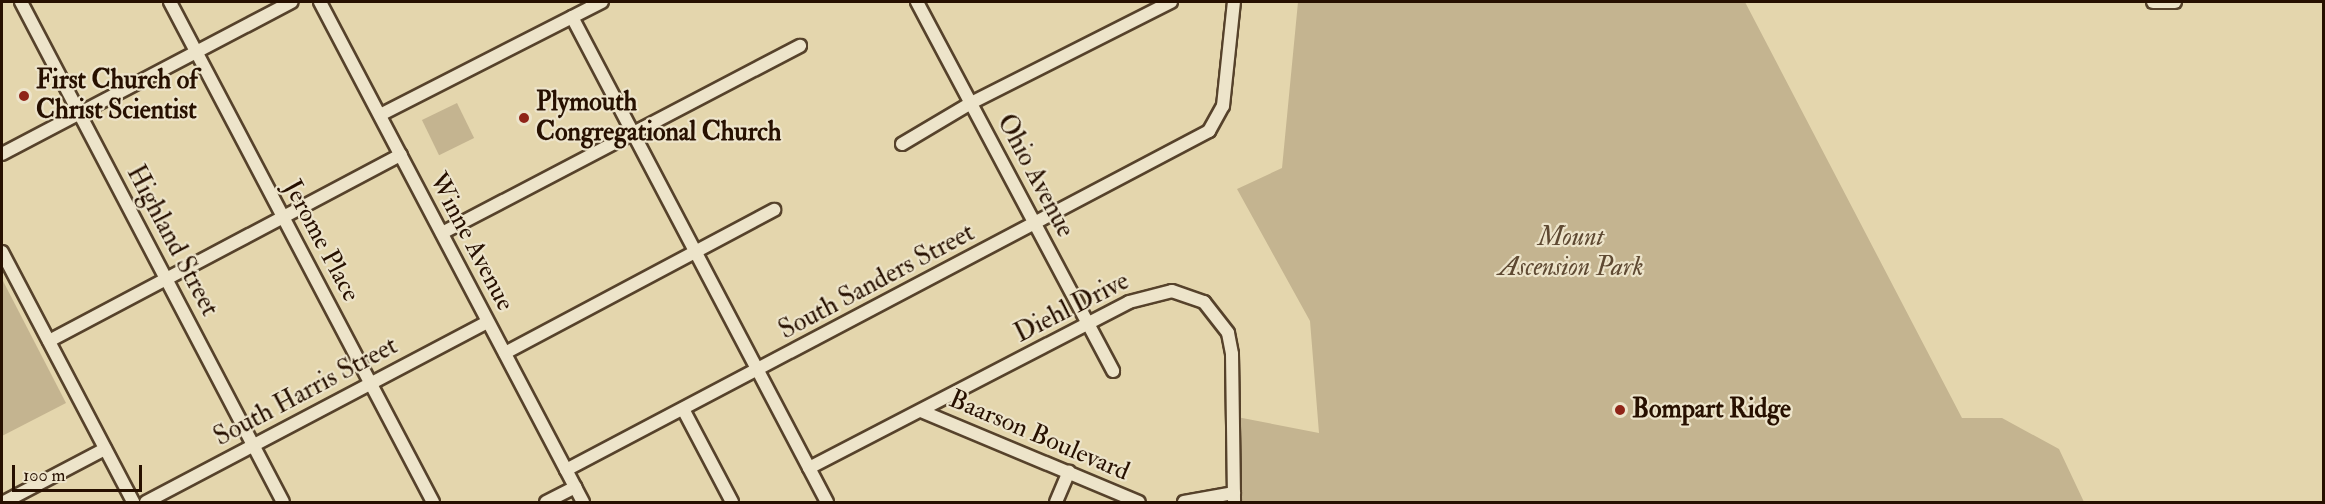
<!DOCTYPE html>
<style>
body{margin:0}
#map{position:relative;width:2325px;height:504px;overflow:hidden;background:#e4d6ad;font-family:"IM FELL Double Pica",serif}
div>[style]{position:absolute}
.green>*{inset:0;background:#c4b490;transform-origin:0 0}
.roads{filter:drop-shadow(2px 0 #56422b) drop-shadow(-2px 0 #56422b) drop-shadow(0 2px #56422b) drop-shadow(0 -2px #56422b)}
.minor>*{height:12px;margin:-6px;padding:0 6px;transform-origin:6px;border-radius:6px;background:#ede4ca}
.dots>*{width:16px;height:16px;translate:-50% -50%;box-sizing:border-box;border:3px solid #ede4ca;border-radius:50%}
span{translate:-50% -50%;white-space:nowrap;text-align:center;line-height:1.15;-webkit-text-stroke:4.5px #ede4ca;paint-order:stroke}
.poi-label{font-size:26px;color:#271000;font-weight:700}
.left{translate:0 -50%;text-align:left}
.street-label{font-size:26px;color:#271000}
.park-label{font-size:26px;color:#5e4932;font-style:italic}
.frame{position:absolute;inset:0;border:3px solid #271000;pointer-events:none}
.scale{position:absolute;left:12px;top:465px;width:130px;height:27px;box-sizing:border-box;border:3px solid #271000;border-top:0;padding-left:8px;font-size:18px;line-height:21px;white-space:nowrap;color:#271000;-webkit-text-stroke:4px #ede4ca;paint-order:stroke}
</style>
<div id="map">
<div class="green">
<div style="clip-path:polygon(1298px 2px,1745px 2px,1962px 418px,2002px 418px,2059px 449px,2084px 502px,1239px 502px,1237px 417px,1319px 433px,1310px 321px,1237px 189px,1282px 168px)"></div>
<div style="left:457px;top:103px;width:39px;height:39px;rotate:64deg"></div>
<div style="clip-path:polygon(2px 279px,66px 403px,2px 436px)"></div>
</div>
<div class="roads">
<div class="minor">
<div style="left:21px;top:2px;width:564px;rotate:62.35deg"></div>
<div style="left:170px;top:2px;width:565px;rotate:62.26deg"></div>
<div style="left:320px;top:2px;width:565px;rotate:62.26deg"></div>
<div style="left:917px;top:2px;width:418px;rotate:62deg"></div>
<div style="left:2153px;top:2px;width:22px"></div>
<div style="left:572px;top:17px;width:548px;rotate:62.27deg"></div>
<div style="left:380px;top:115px;width:249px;rotate:-27deg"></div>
<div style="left:902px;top:144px;width:80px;rotate:-30.7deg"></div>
<div style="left:971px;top:103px;width:224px;rotate:-26.8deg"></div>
<div style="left:2px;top:154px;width:327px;rotate:-27.7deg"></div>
<div style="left:442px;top:233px;width:404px;rotate:-27.6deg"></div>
<div style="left:2px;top:252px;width:282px;rotate:62.3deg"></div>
<div style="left:49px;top:341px;width:398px;rotate:-27.9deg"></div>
<div style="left:505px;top:353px;width:305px;rotate:-28deg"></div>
<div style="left:683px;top:409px;width:105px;rotate:62.2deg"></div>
<div style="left:921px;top:411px;width:236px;rotate:22.7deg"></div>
<div style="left:809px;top:468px;width:360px;rotate:-27.4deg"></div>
<div style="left:1129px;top:302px;width:44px;rotate:-14.3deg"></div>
<div style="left:1172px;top:291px;width:34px;rotate:19deg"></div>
<div style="left:1204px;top:302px;width:39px;rotate:52deg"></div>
<div style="left:1228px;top:333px;width:21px;rotate:79deg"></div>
<div style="left:1232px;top:354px;width:148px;rotate:89.2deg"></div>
<div style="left:566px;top:470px;width:727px;rotate:-27.8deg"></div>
<div style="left:1209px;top:131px;width:29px;rotate:-61deg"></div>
<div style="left:1223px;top:106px;width:105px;rotate:-84deg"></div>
<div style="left:4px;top:502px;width:114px;rotate:-27.7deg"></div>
<div style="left:146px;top:502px;width:386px;rotate:-27.8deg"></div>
<div style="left:546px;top:502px;width:33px;rotate:-27deg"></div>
<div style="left:1056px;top:502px;width:33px;rotate:-67deg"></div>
<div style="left:1184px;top:502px;width:51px;rotate:-10.2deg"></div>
</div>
</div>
<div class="dots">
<div style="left:24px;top:96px;background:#8f2418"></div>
<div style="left:524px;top:118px;background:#8f2418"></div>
<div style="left:1620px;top:410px;background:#8f2418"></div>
</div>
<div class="poi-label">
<span class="left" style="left:36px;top:96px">First Church of<br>Christ Scientist</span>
<span class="left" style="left:536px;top:118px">Plymouth<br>Congregational Church</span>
<span class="left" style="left:1632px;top:410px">Bompart Ridge</span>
</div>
<div class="street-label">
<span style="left:1035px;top:176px;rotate:62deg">Ohio Avenue</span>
<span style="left:172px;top:241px;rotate:62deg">Highland Street</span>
<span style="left:321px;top:241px;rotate:62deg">Jerome Place</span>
<span style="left:471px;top:242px;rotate:62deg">Winne Avenue</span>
<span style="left:877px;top:282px;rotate:-28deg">South Sanders Street</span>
<span style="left:1072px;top:308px;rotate:-27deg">Diehl Drive</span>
<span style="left:306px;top:392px;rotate:-28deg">South Harris Street</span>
<span style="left:1039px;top:436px;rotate:23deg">Baarson Boulevard</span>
</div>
<div class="park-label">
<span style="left:1571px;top:253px">Mount<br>Ascension Park</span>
</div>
<div class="frame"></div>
<div class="scale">100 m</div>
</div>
